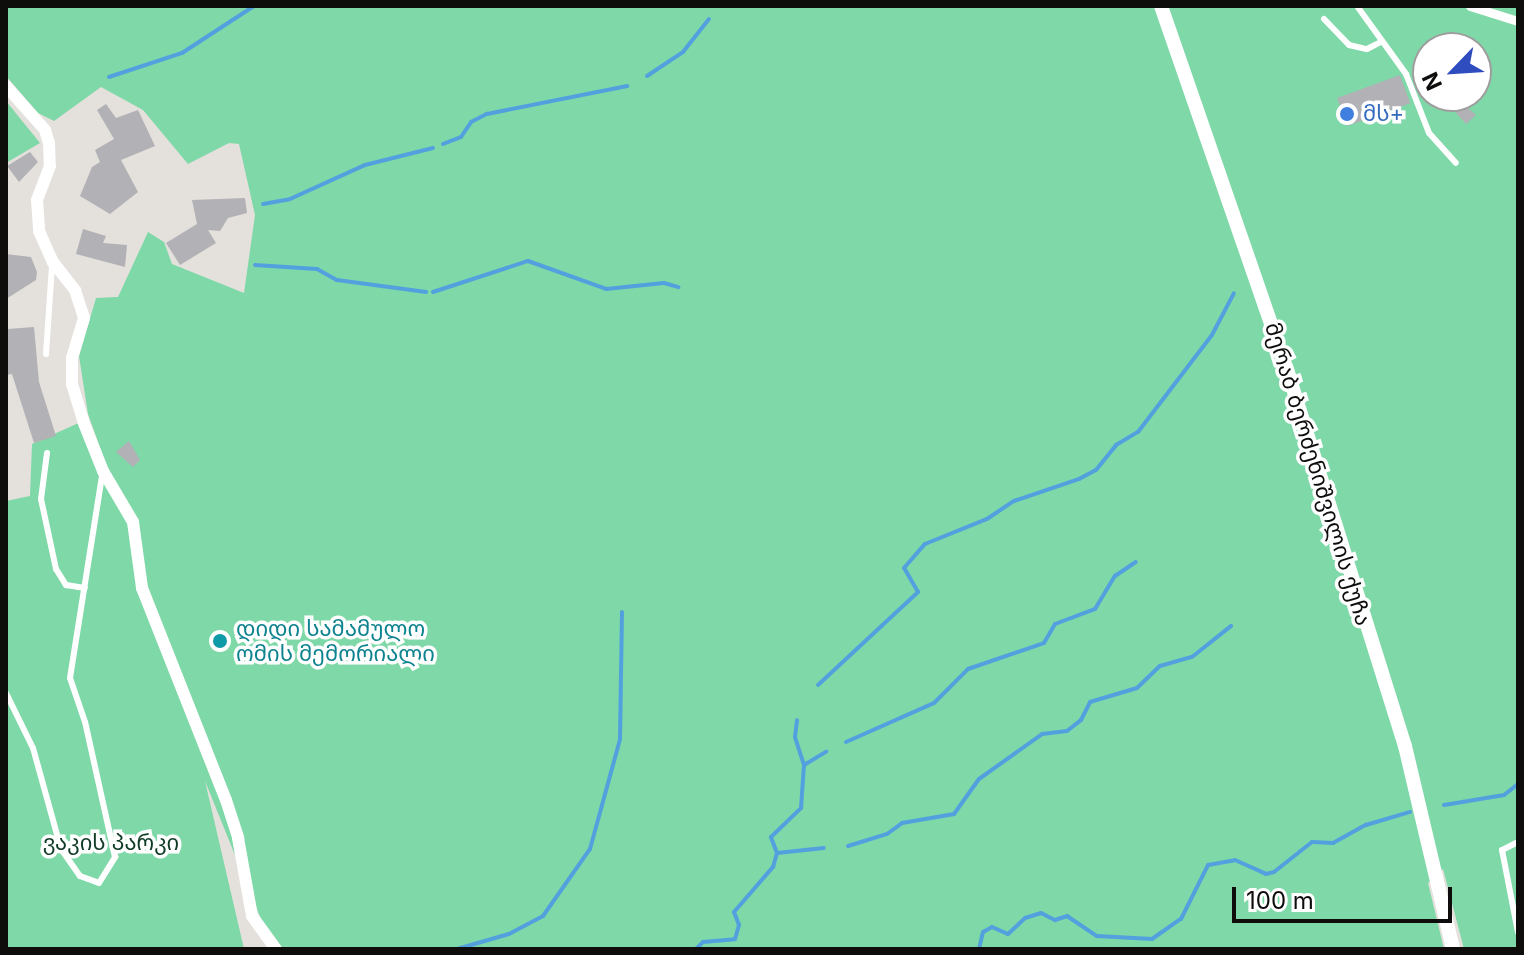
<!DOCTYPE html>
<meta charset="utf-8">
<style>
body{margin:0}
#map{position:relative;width:1524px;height:955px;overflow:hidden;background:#e4e0dc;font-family:Inter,"Noto Sans Georgian",sans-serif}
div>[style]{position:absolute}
.green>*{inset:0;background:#7fd8a8}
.stream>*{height:4px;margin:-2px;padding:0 2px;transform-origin:2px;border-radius:2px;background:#52a1de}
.building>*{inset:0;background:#b1b1b6;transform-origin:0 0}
.service>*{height:6px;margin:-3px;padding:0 3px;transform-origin:3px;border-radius:3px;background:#fff}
.pedestrian>*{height:9px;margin:-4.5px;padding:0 4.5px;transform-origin:4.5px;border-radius:4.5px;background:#fff}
.minor>*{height:12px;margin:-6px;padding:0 6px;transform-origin:6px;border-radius:6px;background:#fff}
.tertiary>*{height:14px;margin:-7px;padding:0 7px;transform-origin:7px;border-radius:7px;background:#fff}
.dots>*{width:22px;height:22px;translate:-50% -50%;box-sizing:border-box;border:4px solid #fff;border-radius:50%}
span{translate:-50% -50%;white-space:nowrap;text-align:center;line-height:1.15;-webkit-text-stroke:7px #fff;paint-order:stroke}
.shop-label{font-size:22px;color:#366cbe}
.left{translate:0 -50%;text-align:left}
.street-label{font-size:22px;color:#0f0d0c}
.culture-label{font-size:22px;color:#0d838f}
.park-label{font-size:22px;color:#103b26}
.frame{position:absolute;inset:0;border:8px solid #0f0d0c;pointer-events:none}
.north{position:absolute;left:1412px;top:32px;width:80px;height:80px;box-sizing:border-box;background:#fff;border:2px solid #9f9e9e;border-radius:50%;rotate:245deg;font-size:22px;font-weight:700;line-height:32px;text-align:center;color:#0f0d0c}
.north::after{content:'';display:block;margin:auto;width:28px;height:36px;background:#2f4dbe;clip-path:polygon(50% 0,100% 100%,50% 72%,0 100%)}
.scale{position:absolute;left:1232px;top:887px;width:220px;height:36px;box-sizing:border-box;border:4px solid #0f0d0c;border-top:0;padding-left:10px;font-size:24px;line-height:28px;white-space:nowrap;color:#0f0d0c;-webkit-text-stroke:6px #fff;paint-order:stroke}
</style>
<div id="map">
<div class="green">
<div style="clip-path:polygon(evenodd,6px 6px,1518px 6px,1518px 949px,1464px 949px,1443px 869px,1428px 883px,1444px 949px,273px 949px,205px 781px,244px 949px,6px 949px,6px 501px,30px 496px,32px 444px,83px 421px,107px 467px,88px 414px,79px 356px,96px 298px,118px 297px,148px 232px,164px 242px,172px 264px,244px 293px,255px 215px,239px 144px,229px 143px,188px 164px,143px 110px,101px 87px,54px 121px,38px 113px,6px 76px,6px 6px,1428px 48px,1476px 48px,1476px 96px,1428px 96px,1428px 48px)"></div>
<div style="clip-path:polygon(6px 101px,40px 143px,6px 163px)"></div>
</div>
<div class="stream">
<div style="left:647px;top:76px;width:43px;rotate:-33.7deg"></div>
<div style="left:683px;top:52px;width:42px;rotate:-51.8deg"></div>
<div style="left:109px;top:77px;width:77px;rotate:-18.2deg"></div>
<div style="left:182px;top:53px;width:86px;rotate:-33.1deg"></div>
<div style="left:443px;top:144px;width:19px;rotate:-21deg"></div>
<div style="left:461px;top:137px;width:18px;rotate:-56deg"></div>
<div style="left:471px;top:122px;width:18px;rotate:-27deg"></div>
<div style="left:487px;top:114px;width:143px;rotate:-11.3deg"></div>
<div style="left:263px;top:204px;width:27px;rotate:-10deg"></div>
<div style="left:290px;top:199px;width:82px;rotate:-24.4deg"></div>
<div style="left:365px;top:165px;width:70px;rotate:-14deg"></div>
<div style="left:255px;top:265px;width:62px;rotate:3.7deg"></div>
<div style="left:317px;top:269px;width:23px;rotate:29deg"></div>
<div style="left:337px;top:280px;width:90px;rotate:7.7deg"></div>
<div style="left:433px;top:292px;width:100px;rotate:-18.1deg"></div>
<div style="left:528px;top:261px;width:83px;rotate:19.7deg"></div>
<div style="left:606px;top:289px;width:58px;rotate:-5.9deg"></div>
<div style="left:664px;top:283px;width:15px;rotate:16deg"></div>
<div style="left:818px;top:685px;width:137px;rotate:-42.9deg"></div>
<div style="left:918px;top:592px;width:28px;rotate:-120deg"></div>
<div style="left:904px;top:568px;width:32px;rotate:-49deg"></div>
<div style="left:925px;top:544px;width:67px;rotate:-22deg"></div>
<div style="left:987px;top:519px;width:32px;rotate:-34deg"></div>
<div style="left:1014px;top:501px;width:69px;rotate:-18.7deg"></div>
<div style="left:1079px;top:479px;width:19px;rotate:-28deg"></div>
<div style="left:1096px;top:470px;width:32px;rotate:-51deg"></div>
<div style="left:1116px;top:445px;width:26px;rotate:-31deg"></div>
<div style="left:1138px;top:432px;width:122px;rotate:-52.7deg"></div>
<div style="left:1212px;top:335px;width:47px;rotate:-62.4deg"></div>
<div style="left:846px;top:742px;width:96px;rotate:-23.9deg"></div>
<div style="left:934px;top:703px;width:48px;rotate:-45deg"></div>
<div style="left:968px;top:669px;width:80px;rotate:-18.9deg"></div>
<div style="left:1044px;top:643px;width:22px;rotate:-60deg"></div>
<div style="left:1055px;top:624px;width:43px;rotate:-20.6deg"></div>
<div style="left:1095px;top:609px;width:39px;rotate:-59deg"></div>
<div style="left:1115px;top:576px;width:25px;rotate:-34deg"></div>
<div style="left:804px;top:765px;width:26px;rotate:-31deg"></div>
<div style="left:1444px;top:805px;width:61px;rotate:-9.5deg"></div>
<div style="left:1504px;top:795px;width:18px;rotate:-38deg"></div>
<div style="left:848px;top:846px;width:41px;rotate:-17.1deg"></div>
<div style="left:887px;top:834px;width:19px;rotate:-36deg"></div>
<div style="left:902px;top:823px;width:53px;rotate:-9.8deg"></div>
<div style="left:954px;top:814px;width:43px;rotate:-54.5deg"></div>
<div style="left:979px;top:779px;width:77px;rotate:-35.5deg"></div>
<div style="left:1042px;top:734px;width:25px;rotate:-7deg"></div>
<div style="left:1067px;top:731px;width:18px;rotate:-38deg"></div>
<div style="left:1081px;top:720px;width:20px;rotate:-63deg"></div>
<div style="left:1090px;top:702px;width:49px;rotate:-16.6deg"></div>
<div style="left:1137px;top:688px;width:32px;rotate:-44deg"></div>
<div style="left:1160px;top:666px;width:33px;rotate:-16deg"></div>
<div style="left:1192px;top:657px;width:50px;rotate:-38.5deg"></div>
<div style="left:777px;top:853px;width:47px;rotate:-6.1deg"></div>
<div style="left:457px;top:949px;width:54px;rotate:-16.1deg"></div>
<div style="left:509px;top:934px;width:38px;rotate:-28deg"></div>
<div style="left:543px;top:916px;width:82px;rotate:-55deg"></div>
<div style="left:590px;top:849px;width:114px;rotate:-74.7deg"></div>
<div style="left:620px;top:739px;width:127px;rotate:-89.1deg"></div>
<div style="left:696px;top:949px;width:10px;rotate:-45deg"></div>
<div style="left:703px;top:942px;width:32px;rotate:-5deg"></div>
<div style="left:735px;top:939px;width:15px;rotate:-74deg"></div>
<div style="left:739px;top:925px;width:14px;rotate:-111deg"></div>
<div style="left:734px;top:912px;width:60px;rotate:-49.1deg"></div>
<div style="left:773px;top:867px;width:15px;rotate:-74deg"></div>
<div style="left:777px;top:853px;width:17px;rotate:-111deg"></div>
<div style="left:771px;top:837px;width:42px;rotate:-44deg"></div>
<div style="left:801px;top:808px;width:43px;rotate:-86deg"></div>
<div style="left:804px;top:765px;width:29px;rotate:-108deg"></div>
<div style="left:795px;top:737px;width:17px;rotate:-83deg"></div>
<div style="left:979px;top:949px;width:17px;rotate:-77deg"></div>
<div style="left:983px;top:932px;width:10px;rotate:-29deg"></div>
<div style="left:992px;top:927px;width:17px;rotate:24deg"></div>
<div style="left:1008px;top:934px;width:23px;rotate:-43deg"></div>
<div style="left:1025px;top:918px;width:17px;rotate:-17deg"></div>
<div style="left:1041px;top:913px;width:16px;rotate:27deg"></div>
<div style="left:1055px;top:920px;width:13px;rotate:-18deg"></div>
<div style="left:1067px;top:916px;width:36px;rotate:34deg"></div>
<div style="left:1097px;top:936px;width:55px;rotate:3.1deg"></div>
<div style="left:1152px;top:939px;width:35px;rotate:-35deg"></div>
<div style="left:1181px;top:919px;width:60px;rotate:-63.4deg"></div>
<div style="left:1208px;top:865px;width:27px;rotate:-10deg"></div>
<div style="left:1235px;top:860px;width:34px;rotate:24deg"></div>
<div style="left:1266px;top:874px;width:8px;rotate:-14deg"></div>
<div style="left:1274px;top:872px;width:48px;rotate:-38.3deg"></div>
<div style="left:1312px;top:842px;width:21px;rotate:3deg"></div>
<div style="left:1333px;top:843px;width:38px;rotate:-29deg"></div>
<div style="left:1366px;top:825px;width:46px;rotate:-16.5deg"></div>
</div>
<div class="building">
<div style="left:1400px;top:75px;width:30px;height:67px;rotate:70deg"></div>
<div style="clip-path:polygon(1454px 96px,1476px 115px,1466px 124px,1447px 103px)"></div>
<div style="clip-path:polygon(106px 104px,116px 118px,138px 110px,155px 146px,121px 160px,138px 192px,110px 214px,80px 196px,92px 167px,100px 162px,95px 150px,114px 139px,97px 110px)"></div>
<div style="clip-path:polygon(30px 152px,38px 162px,19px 182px,7px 166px)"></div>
<div style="clip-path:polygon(245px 198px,247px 213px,228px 218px,220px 231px,208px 230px,216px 243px,180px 265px,166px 243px,197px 224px,192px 200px)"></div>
<div style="clip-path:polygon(83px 229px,106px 236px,103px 243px,127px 245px,125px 267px,76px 254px)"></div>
<div style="clip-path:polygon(6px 254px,31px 257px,37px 272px,36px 280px,6px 299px)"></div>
<div style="clip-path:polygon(34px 327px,39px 382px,56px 436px,34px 443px,12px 374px,6px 375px,8px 329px)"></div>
<div style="clip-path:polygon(129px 441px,140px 460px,133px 467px,116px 452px)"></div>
</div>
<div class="service">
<div style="left:1357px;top:6px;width:84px;rotate:54.2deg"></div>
<div style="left:1406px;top:74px;width:63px;rotate:68.7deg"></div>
<div style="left:1429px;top:133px;width:40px;rotate:48deg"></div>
<div style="left:1324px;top:19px;width:36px;rotate:46deg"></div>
<div style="left:1349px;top:45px;width:18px;rotate:13deg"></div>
<div style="left:1367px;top:49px;width:13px;rotate:-27deg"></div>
<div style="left:46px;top:354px;width:89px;rotate:-86.1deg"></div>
<div style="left:47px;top:453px;width:46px;rotate:97.4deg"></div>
<div style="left:41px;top:499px;width:72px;rotate:77.9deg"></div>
<div style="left:56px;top:569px;width:19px;rotate:58deg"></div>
<div style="left:66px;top:585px;width:19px;rotate:9deg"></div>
<div style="left:6px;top:693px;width:61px;rotate:63.9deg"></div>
<div style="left:33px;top:748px;width:105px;rotate:74.5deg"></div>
<div style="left:61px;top:849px;width:33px;rotate:55deg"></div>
<div style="left:80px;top:876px;width:20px;rotate:20deg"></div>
<div style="left:99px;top:883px;width:31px;rotate:-58deg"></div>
<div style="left:115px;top:857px;width:138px;rotate:-102.5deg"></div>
<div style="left:85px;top:722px;width:46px;rotate:-108.8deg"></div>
<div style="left:70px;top:678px;width:206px;rotate:-81deg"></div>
<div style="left:1518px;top:842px;width:18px;rotate:153deg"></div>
<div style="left:1502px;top:850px;width:84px;rotate:79deg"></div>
</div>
<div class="pedestrian">
<div style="left:1470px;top:6px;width:50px;rotate:17.4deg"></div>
</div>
<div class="minor">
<div style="left:6px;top:86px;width:59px;rotate:48.4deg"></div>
<div style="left:45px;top:130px;width:14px;rotate:73deg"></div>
<div style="left:49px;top:143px;width:23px;rotate:88deg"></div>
<div style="left:50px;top:166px;width:36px;rotate:111deg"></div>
<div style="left:37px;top:200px;width:31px;rotate:86deg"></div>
<div style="left:39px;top:231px;width:34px;rotate:66deg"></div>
<div style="left:53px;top:262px;width:36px;rotate:52deg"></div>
<div style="left:75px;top:290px;width:29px;rotate:72deg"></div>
<div style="left:84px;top:318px;width:42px;rotate:106.7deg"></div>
<div style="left:72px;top:358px;width:26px;rotate:90deg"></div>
<div style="left:72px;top:384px;width:39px;rotate:73deg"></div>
<div style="left:83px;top:421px;width:54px;rotate:68.2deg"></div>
<div style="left:103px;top:471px;width:59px;rotate:59.5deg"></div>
<div style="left:133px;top:522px;width:67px;rotate:82.2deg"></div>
<div style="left:142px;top:588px;width:228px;rotate:68.4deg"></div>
<div style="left:226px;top:800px;width:40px;rotate:72deg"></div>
<div style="left:238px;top:838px;width:79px;rotate:79.8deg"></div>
<div style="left:252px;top:916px;width:41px;rotate:54deg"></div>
</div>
<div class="tertiary">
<div style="left:1161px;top:6px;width:392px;rotate:70.9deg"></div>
<div style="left:1289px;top:376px;width:388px;rotate:72.6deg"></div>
<div style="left:1405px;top:746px;width:209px;rotate:76.7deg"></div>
</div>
<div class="dots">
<div style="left:1347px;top:114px;background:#3f7fe0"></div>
<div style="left:220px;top:641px;background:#0f9aa8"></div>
</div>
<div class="shop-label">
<span class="left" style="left:1363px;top:114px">მს+</span>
</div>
<div class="street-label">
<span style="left:1318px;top:474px;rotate:73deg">მერაბ ბერძენიშვილის ქუჩა</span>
</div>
<div class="culture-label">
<span class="left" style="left:236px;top:641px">დიდი სამამულო<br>ომის მემორიალი</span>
</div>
<div class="park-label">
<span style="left:111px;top:843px">ვაკის პარკი</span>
</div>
<div class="frame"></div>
<div class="north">N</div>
<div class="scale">100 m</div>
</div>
